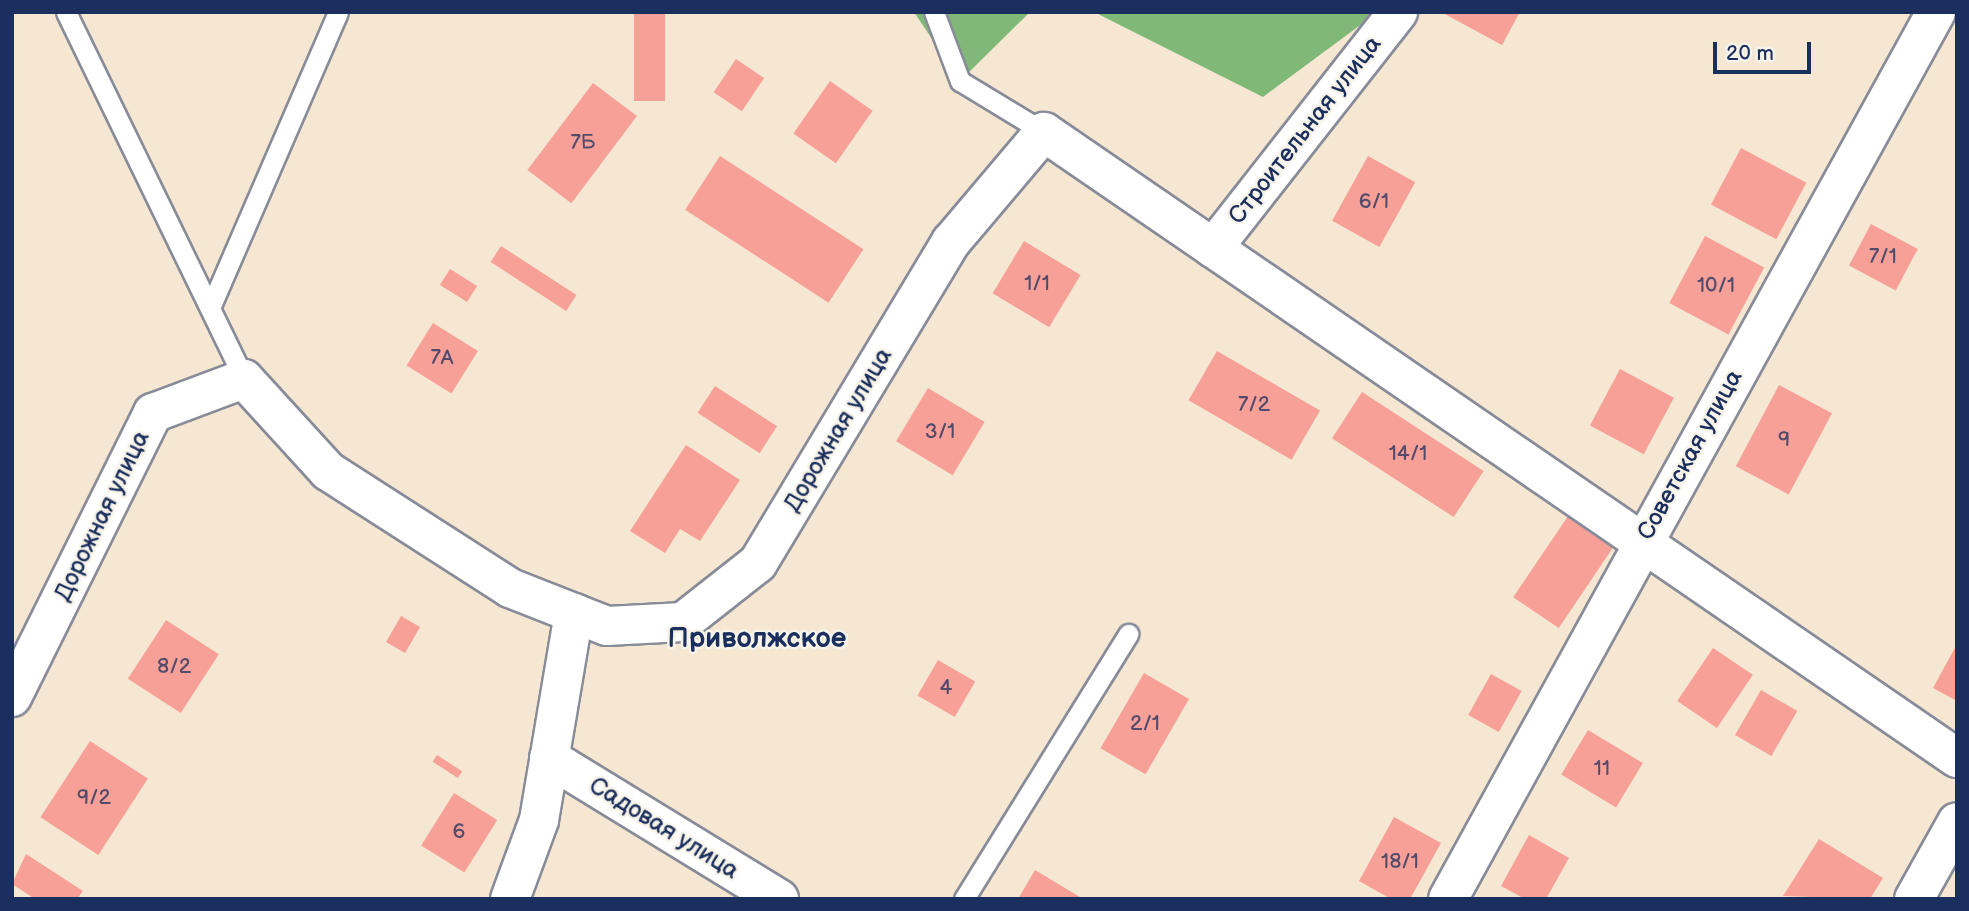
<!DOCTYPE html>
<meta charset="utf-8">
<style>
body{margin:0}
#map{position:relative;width:1969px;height:911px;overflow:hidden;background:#f5e7d2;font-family:"Balsamiq Sans",sans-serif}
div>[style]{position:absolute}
.forest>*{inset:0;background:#80b977}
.building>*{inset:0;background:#f7a098;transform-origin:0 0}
.roads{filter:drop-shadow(2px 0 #888b98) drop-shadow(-2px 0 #888b98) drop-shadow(0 2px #888b98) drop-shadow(0 -2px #888b98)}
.lane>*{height:19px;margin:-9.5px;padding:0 9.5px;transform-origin:9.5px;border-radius:9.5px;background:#fff}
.street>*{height:38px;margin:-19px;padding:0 19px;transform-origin:19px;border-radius:19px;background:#fff}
span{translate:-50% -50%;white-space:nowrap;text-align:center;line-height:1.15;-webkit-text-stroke:5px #f7f3e8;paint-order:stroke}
.number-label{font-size:21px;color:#524b6c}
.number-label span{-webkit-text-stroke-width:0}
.street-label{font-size:24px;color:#1b2f5e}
.quarter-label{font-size:28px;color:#1b2f5e;font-weight:700}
.frame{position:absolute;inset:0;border:14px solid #1b2f5e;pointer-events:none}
.scale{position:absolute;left:1713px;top:42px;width:98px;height:32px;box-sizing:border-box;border:4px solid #1b2f5e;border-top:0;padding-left:9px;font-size:21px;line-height:24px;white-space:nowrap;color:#1b2f5e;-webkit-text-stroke:5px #f7f3e8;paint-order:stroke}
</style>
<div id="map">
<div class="forest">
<div style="clip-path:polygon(914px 12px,1030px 12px,960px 81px)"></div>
<div style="clip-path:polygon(1094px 12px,1378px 12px,1263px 97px)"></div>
</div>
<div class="building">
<div style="left:634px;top:12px;width:31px;height:89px"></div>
<div style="clip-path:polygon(1441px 12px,1520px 12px,1502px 45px)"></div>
<div style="left:736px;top:59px;width:34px;height:40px;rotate:34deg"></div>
<div style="left:830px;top:81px;width:52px;height:64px;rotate:35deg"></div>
<div style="left:593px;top:83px;width:55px;height:109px;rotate:37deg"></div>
<div style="left:1741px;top:148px;width:74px;height:64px;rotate:28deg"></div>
<div style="left:720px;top:156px;width:171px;height:64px;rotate:33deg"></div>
<div style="left:1368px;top:156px;width:54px;height:74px;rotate:29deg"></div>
<div style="left:1871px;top:224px;width:53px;height:47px;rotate:28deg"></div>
<div style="left:1705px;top:236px;width:67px;height:76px;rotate:28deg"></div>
<div style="left:1024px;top:241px;width:66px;height:61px;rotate:31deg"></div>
<div style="left:501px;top:246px;width:90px;height:19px;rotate:33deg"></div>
<div style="left:450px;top:269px;width:32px;height:19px;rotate:32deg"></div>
<div style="left:433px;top:323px;width:53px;height:50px;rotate:32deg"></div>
<div style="left:1217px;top:351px;width:119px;height:57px;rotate:30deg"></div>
<div style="left:1620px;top:369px;width:61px;height:64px;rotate:28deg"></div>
<div style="left:1779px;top:385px;width:60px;height:92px;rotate:28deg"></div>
<div style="left:715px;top:386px;width:74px;height:32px;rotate:33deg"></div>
<div style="left:928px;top:388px;width:66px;height:62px;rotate:31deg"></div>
<div style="left:1362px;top:392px;width:145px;height:55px;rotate:33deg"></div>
<div style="clip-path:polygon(686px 445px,740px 480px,700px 541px,680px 529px,665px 553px,630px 531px)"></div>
<div style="left:1568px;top:516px;width:55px;height:98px;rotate:34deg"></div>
<div style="left:401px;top:616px;width:22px;height:30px;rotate:30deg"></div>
<div style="left:166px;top:620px;width:63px;height:70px;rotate:33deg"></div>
<div style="clip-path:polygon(1957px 644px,1957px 701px,1933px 688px)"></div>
<div style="left:1713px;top:648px;width:48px;height:64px;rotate:34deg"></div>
<div style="left:938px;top:660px;width:43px;height:41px;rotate:30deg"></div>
<div style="left:1144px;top:673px;width:52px;height:87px;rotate:30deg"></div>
<div style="left:1491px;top:674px;width:35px;height:47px;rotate:29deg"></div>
<div style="left:1761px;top:690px;width:42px;height:52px;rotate:30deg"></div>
<div style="left:1588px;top:730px;width:64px;height:52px;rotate:31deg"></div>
<div style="left:90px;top:741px;width:69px;height:91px;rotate:33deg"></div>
<div style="left:437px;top:755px;width:30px;height:8px;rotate:33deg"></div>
<div style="left:454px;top:793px;width:51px;height:62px;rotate:32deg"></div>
<div style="clip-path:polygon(1394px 817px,1441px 843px,1410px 899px,1391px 899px,1359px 881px)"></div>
<div style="clip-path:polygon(1529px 835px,1569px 858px,1546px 899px,1525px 899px,1501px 886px)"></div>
<div style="clip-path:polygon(1819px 839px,1883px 878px,1870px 899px,1783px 896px)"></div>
<div style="clip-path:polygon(26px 854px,83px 891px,77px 899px,35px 899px,12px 884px)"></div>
<div style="clip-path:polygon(1035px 870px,1080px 897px,1079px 899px,1018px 899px)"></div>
</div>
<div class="roads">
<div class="lane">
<div style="left:66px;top:12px;width:408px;rotate:64.1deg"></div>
<div style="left:934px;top:12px;width:74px;rotate:69.4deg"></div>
<div style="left:960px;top:81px;width:98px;rotate:31.3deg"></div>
<div style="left:210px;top:308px;width:322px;rotate:-66.6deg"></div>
<div style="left:964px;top:899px;width:312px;rotate:-58.2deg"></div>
</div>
<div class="street">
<div style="left:1213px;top:248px;width:300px;rotate:-51.9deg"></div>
<div style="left:12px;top:697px;width:317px;rotate:-63.6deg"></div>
<div style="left:153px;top:413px;width:97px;rotate:-20.5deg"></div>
<div style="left:244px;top:379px;width:125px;rotate:47.6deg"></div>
<div style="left:328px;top:471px;width:216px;rotate:32.7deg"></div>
<div style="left:510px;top:588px;width:104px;rotate:21.4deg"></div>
<div style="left:607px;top:626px;width:76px;rotate:-3deg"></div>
<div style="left:683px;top:622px;width:95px;rotate:-38.2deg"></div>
<div style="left:758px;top:563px;width:375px;rotate:-59deg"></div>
<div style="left:951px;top:242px;width:144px;rotate:-49.8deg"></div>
<div style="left:1044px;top:132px;width:1107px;rotate:34.44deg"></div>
<div style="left:549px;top:758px;width:270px;rotate:31.5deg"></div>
<div style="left:510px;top:899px;width:84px;rotate:-69.8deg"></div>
<div style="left:539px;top:820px;width:210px;rotate:-80.4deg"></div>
<div style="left:1448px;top:899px;width:1012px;rotate:-61.18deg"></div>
<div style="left:1914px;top:899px;width:88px;rotate:-60.8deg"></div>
</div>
</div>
<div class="number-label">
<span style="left:583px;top:143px">7Б</span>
<span style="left:1374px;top:202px">6/1</span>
<span style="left:1883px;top:257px">7/1</span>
<span style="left:1037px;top:284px">1/1</span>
<span style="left:1716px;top:286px">10/1</span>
<span style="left:442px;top:358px">7А</span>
<span style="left:1254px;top:405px">7/2</span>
<span style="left:940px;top:432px">3/1</span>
<span style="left:1784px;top:440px">9</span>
<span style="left:1408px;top:454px">14/1</span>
<span style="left:174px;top:667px">8/2</span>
<span style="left:946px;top:688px">4</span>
<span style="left:1145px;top:724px">2/1</span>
<span style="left:1602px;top:769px">11</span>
<span style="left:94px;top:798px">9/2</span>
<span style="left:459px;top:832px">6</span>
<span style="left:1400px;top:862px">18/1</span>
</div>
<div class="street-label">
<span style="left:1305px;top:130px;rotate:-52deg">Строительная улица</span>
<span style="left:838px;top:430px;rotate:-59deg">Дорожная улица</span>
<span style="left:1690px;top:455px;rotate:-61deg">Советская улица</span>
<span style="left:102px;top:516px;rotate:-64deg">Дорожная улица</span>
<span style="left:664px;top:828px;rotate:32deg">Садовая улица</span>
</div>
<div class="quarter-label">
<span style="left:757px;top:639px">Приволжское</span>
</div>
<div class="frame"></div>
<div class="scale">20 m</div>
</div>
